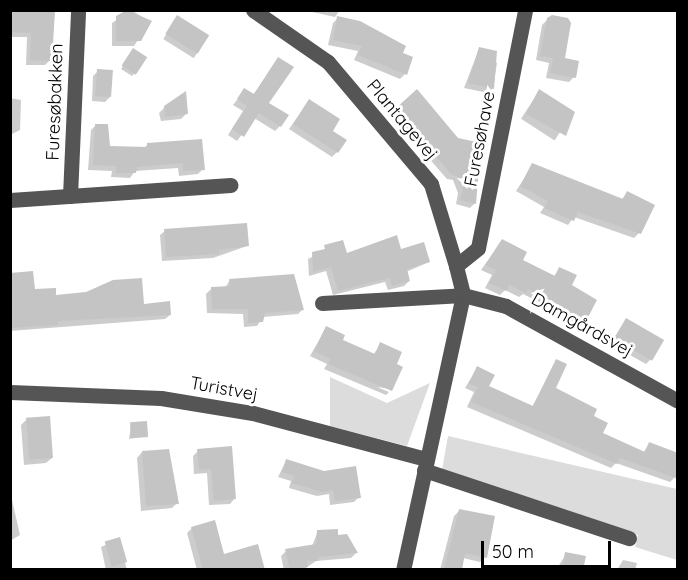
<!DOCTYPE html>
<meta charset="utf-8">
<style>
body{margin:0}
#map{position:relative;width:688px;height:580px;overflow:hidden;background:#fff;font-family:Quicksand,sans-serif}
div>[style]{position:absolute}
.green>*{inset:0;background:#dcdcdc}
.shadow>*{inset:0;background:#0003;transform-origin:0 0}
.building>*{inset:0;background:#c4c4c4;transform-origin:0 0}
.minor>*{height:15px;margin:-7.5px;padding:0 7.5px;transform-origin:7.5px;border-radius:7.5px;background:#555}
span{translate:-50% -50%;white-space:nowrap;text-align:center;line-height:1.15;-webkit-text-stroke:6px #fff;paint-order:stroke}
.street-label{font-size:18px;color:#000}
.frame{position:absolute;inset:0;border:12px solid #000;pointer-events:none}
.scale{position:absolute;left:481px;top:541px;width:130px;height:27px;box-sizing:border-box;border:3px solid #000;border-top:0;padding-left:8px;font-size:18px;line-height:21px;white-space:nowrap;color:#000;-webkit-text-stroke:4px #fff;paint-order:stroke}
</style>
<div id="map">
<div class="green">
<div style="clip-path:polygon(330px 377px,387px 403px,430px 383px,407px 446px,330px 426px)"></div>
<div style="clip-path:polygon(448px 436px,677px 489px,677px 560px,635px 547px,638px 535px,442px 470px)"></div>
</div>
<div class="shadow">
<div style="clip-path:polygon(10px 10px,55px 10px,50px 60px,45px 65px,26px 65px,27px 37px,10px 37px)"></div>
<div style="clip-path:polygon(131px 10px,150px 22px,134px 46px,112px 46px,112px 23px)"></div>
<div style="clip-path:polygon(303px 10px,340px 10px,335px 17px)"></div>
<div style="left:177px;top:17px;width:36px;height:26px;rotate:32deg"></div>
<div style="clip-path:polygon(338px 18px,411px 58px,405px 74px,400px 79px,354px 60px,358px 51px,328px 45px,333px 23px)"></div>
<div style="clip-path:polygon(547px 20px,574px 77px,569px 82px,546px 78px,549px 63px,536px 60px,542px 25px)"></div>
<div style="clip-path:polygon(479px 49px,497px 63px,493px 88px,488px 93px,464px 88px)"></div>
<div style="clip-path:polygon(131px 52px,134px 74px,132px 76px,121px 69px)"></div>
<div style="clip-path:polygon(279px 59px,267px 103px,280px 126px,275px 131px,254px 118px,237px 141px,228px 135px,243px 111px,233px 105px,245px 90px,253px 95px)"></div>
<div style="clip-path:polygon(98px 71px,110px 97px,105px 102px,92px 101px,93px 76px)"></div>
<div style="left:539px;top:91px;width:40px;height:33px;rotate:33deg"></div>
<div style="clip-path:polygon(416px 92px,475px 203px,470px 208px,456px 204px,458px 193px,453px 180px,447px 179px,391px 115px)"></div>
<div style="clip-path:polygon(10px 98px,21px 100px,20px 130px,10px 135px)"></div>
<div style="clip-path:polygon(309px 101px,331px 131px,337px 152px,332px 157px,289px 129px)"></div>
<div style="clip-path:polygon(165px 107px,186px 114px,181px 119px,161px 121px,159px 113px)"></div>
<div style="clip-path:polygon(96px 125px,109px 147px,143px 149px,148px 144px,203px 169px,198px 174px,179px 176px,178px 168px,135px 171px,130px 178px,111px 177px,112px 171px,88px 170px,91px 130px)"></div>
<div style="clip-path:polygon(533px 165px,621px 200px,627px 193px,639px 233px,634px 238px,574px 217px,568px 225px,540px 213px,544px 207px,516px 191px)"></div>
<div style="clip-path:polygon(165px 231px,247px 246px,213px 258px,162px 261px,160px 235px)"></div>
<div style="clip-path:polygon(502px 241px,521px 260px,553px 277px,560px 269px,584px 322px,579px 327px,567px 321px,569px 317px,523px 294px,519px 297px,505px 290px,500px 295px,485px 288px,492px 275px,481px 270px)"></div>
<div style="clip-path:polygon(342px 242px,346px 255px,429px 262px,406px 272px,409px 281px,404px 286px,388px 290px,385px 282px,333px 295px,326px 271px,309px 276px,308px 259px)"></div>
<div style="clip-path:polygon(10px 274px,33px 290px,55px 297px,142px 305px,170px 315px,165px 319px,10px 331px)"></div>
<div style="clip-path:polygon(230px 280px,303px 309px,298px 314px,263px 317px,257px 326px,244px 327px,243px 314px,207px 313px,206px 294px,211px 289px,225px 288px)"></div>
<div style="clip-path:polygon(626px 320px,651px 359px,646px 364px,610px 344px)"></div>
<div style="clip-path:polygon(326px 328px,341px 341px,373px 355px,381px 344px,395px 365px,391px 389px,377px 387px,389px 392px,386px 395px,324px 369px,327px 364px,310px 356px)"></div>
<div style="clip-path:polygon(557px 361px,554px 389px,601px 434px,643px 453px,649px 444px,678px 454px,675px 477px,670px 482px,616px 463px,611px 468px,467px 407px,474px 392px,465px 388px,477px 368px,487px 387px,532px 407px)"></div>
<div style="clip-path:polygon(26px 420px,52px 458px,46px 463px,24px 465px,21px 425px)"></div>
<div style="clip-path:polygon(131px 424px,146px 436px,129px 439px)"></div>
<div style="clip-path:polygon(198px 451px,235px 498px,230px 504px,209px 505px,207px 473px,194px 474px,193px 456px)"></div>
<div style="clip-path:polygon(142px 452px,177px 503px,172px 508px,141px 511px,137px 458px)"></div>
<div style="clip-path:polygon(286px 461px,359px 497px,354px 502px,330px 505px,329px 494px,317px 496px,289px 488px,291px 481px,278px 477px)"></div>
<div style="clip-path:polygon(10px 491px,20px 535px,10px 541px)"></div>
<div style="clip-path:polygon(459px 511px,485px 557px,480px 562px,463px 558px,460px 570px,440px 570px,454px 516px)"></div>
<div style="clip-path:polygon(192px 528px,223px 555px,261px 570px,197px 570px,187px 533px)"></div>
<div style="clip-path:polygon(318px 531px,337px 536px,356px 553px,351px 558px,316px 561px,303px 570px,284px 570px,281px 556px,286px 551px,312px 546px)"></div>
<div style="clip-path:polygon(119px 539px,127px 570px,106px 570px,101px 547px)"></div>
<div style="clip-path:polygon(566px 554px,582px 570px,556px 570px)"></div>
<div style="clip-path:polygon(623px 560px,637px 563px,635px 570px,617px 570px)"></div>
</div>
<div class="building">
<div style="clip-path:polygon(10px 10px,55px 10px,52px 61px,30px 60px,31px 33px,10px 32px)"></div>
<div style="clip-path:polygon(127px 10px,152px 21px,141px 41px,116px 41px,116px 16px)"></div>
<div style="left:177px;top:15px;width:38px;height:22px;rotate:32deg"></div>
<div style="clip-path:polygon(552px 15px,568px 18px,571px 23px,565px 58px,579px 61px,576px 78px,550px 73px,553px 58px,540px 56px,547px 18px)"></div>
<div style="clip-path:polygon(337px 16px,360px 21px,406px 46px,403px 53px,413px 57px,407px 75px,358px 55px,362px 46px,333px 40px)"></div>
<div style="clip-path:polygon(479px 47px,497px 51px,494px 89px,468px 83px)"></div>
<div style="left:133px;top:48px;width:17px;height:21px;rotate:33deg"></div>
<div style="clip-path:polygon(278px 57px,294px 67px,269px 103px,289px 115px,281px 127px,259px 113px,244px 137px,232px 129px,247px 106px,237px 99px,244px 88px,254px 94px)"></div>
<div style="left:97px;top:69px;width:16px;height:27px;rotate:4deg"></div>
<div style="clip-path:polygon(417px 89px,458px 138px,481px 143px,476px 204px,460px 200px,463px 188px,457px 176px,452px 175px,395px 109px)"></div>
<div style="clip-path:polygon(539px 89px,575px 112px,566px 136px,526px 114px)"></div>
<div style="clip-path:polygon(186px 91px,188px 114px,165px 117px,164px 106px)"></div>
<div style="clip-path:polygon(309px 99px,340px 119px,333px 131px,347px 140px,338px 153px,293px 124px)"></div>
<div style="clip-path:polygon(95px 124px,108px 124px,110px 146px,147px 147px,147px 143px,202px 139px,205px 170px,183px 171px,183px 163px,137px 167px,136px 173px,116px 173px,116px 166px,93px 165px)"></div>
<div style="clip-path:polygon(532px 163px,623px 199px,627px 191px,655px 205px,641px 234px,578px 212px,574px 221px,544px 208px,548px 201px,520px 186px)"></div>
<div style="clip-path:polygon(247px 223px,249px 246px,219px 250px,219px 254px,166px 257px,164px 229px)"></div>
<div style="clip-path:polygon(397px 235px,401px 249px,424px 242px,430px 262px,407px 269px,410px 281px,392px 286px,390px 278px,338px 291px,331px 267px,313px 272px,312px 252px,325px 249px,324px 245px,343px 240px,347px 253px)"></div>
<div style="clip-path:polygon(502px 239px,527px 252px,523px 260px,555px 276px,559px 267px,577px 275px,572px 285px,597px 300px,585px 323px,571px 316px,573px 312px,528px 289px,526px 293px,509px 285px,506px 291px,489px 283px,496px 270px,485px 265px)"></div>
<div style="clip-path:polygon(33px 271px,35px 289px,56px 288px,56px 295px,86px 292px,113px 280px,142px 278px,144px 304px,170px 301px,171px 315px,58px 321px,58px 325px,11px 328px,10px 273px)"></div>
<div style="clip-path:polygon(294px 274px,304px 310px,265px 313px,263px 322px,248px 323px,248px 309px,212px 309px,211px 287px,230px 286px,229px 279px)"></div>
<div style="left:626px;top:318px;width:44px;height:24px;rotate:30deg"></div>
<div style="clip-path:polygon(326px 326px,345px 335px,343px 340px,375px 354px,380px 342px,402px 352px,397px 364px,403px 367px,392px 391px,328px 364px,331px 359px,314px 351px)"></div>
<div style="clip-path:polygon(556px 359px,567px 364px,556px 388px,597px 409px,594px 416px,608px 423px,603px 433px,645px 452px,649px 442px,678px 453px,676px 478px,620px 458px,617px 464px,471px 402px,478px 387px,469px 383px,477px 366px,495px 375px,489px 386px,533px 406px)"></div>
<div style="left:50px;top:416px;width:42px;height:24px;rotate:86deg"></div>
<div style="left:147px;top:421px;width:16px;height:17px;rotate:86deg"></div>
<div style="clip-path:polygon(232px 446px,236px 499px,214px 501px,211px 469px,199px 470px,197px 449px)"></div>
<div style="clip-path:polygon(169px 449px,179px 504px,146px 506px,142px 451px)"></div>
<div style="clip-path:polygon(286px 459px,324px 471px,356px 466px,361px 498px,335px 501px,333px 490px,322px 492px,292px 483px,295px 476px,282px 472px)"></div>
<div style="clip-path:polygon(459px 509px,495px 516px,487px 558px,465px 553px,462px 570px,444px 570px)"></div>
<div style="clip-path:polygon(215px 520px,224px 554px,258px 544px,265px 570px,203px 570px,191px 527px)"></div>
<div style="clip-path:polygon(338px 529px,338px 535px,347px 534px,358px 553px,318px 557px,318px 561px,307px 561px,308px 567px,290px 570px,285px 549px,316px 544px,317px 530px)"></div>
<div style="left:120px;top:537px;width:26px;height:16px;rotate:74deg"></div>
<div style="clip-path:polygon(565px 552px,586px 556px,583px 570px,562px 570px)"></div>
</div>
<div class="minor">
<div style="left:253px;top:10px;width:91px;rotate:34.7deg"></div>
<div style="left:328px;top:62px;width:160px;rotate:49.8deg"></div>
<div style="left:431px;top:184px;width:86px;rotate:73deg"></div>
<div style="left:456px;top:266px;width:30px;rotate:76deg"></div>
<div style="left:463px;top:295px;width:281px;rotate:102.3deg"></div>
<div style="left:70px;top:196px;width:186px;rotate:-87.5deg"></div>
<div style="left:10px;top:200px;width:221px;rotate:-3.9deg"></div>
<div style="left:456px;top:266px;width:28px;rotate:-39deg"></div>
<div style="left:478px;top:248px;width:243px;rotate:-78.8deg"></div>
<div style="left:322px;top:303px;width:141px;rotate:-3.2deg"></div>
<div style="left:463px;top:295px;width:44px;rotate:14.3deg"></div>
<div style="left:506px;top:306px;width:196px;rotate:28.9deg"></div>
<div style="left:10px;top:392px;width:151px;rotate:2.3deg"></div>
<div style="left:161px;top:398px;width:93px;rotate:9.3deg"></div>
<div style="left:253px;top:413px;width:179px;rotate:14.9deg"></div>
<div style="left:424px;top:470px;width:216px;rotate:18.4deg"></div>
</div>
<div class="street-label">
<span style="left:55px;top:102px;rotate:-88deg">Furesøbakken</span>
<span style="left:402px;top:120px;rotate:50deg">Plantagevej</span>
<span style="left:480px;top:139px;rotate:-79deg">Furesøhave</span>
<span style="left:582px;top:325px;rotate:29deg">Damgårdsvej</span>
<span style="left:224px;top:389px;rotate:10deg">Turistvej</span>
</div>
<div class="frame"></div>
<div class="scale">50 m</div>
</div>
